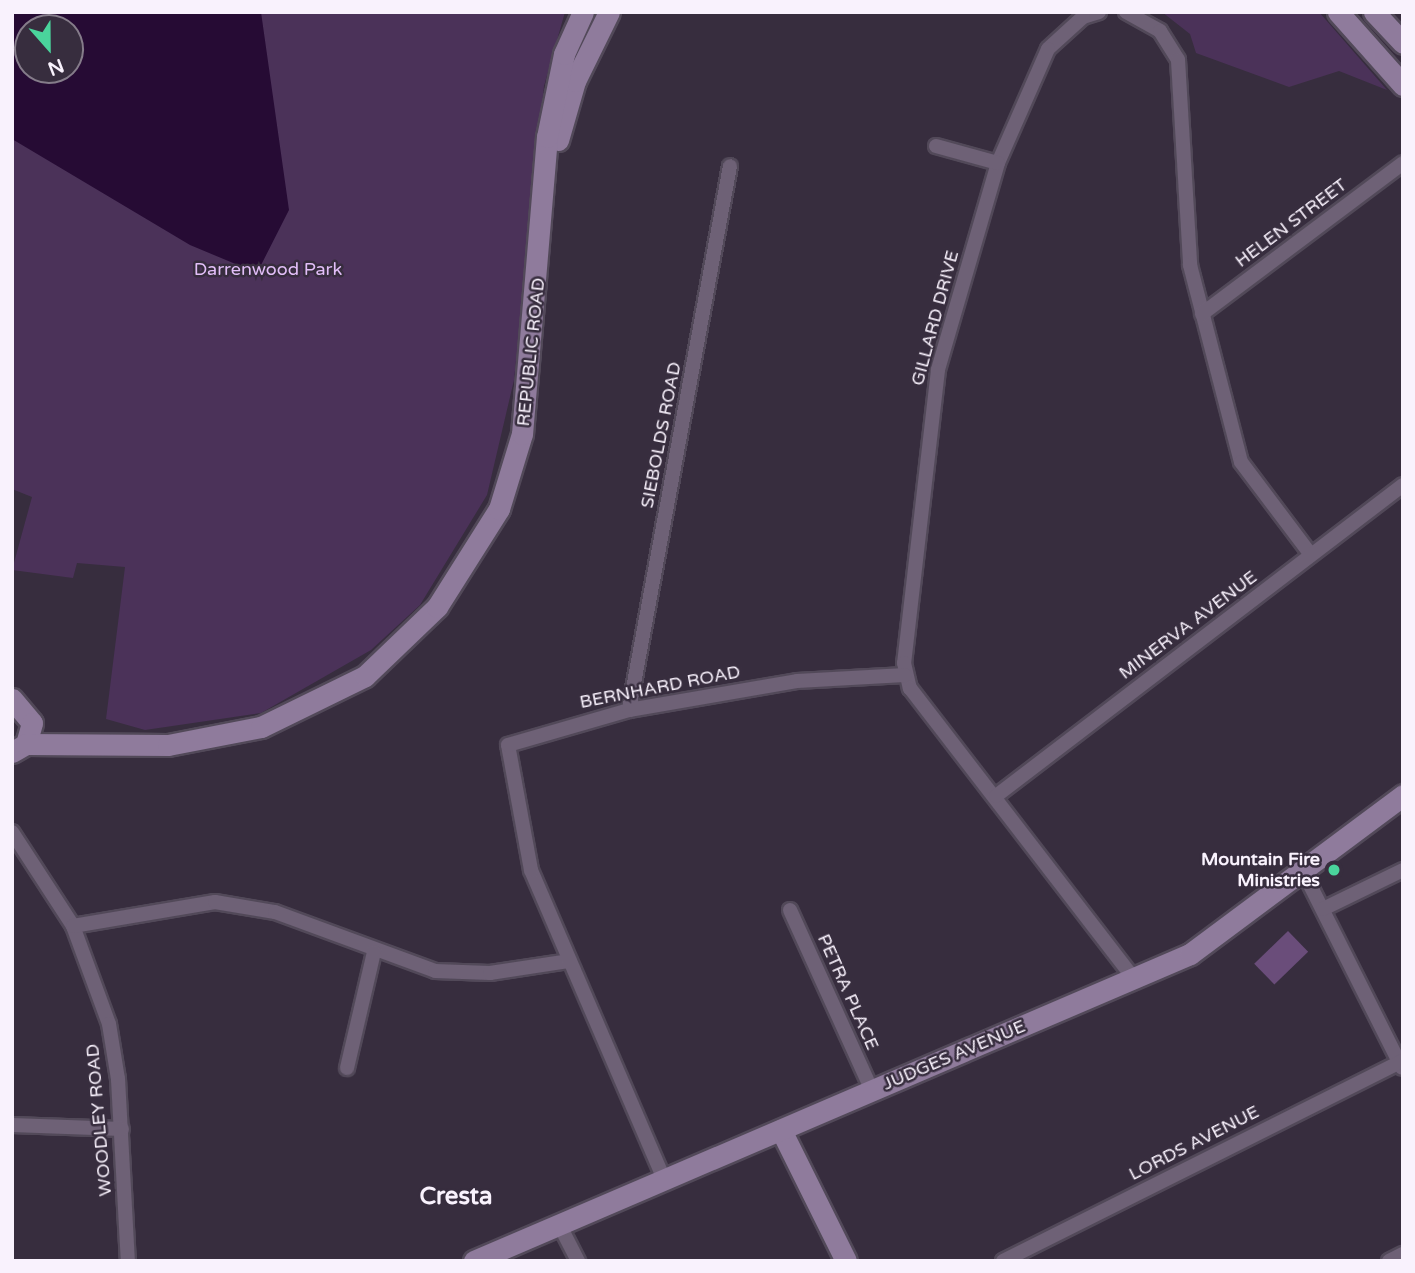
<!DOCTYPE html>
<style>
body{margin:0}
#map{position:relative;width:1415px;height:1273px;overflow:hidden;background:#372d3e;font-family:"Varela Round",sans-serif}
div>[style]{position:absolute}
.green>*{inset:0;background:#4b3259}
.water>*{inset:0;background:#260b34}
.building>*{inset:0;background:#6a4d7a;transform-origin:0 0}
.roads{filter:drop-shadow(2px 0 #524959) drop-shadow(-2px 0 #524959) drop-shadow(0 2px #524959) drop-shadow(0 -2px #524959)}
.street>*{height:14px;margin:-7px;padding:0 7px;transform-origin:7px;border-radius:7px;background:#6e6176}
.secondary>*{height:21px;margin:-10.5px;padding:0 10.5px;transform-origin:10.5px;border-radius:10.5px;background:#8f7b9c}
.dots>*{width:19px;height:19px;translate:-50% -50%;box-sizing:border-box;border:4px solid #372d3e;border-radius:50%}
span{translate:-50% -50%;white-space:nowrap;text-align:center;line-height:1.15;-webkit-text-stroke:5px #372d3e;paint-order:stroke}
.street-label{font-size:18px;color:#f9f2fd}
.park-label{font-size:18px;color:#e2bef8}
.poi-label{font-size:18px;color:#f9f2fd;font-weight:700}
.right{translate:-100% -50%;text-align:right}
.district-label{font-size:24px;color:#f9f2fd;font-weight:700}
.frame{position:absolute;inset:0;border:14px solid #f9f2fd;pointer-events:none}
.north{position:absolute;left:14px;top:14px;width:70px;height:70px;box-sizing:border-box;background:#372d3e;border:2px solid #857c8a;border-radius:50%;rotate:159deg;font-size:19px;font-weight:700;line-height:28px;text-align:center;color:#f9f2fd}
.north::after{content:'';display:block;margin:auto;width:24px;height:32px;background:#4ad49c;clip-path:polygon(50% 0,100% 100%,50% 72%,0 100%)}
</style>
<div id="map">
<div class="green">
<div style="clip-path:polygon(evenodd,12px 12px,565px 12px,544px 86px,514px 380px,487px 495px,420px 605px,371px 650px,261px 713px,145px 730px,106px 719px,125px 567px,77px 563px,73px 578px,12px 570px,32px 497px,12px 489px,12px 12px,28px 28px,70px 28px,70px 70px,28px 70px,28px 28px)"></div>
<div style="clip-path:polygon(1162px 12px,1319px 12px,1387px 90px,1339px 71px,1289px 87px,1196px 53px,1190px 34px)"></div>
</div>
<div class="water">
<div style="clip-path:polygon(evenodd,12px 12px,261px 12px,289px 210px,257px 273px,190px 245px,12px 139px,12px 12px,28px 28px,70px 28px,70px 70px,28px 70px,28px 28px)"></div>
</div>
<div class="building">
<div style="left:1288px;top:931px;width:29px;height:47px;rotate:46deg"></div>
</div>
<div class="roads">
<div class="street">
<div style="left:1099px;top:12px;width:17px;rotate:163deg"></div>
<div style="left:1083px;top:17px;width:47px;rotate:137.6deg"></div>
<div style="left:1048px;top:49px;width:124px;rotate:113.7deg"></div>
<div style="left:998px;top:163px;width:216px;rotate:106.2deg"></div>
<div style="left:938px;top:370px;width:295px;rotate:96.6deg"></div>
<div style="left:904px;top:663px;width:26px;rotate:77deg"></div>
<div style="left:910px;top:688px;width:367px;rotate:52.4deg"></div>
<div style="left:1126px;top:12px;width:39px;rotate:29deg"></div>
<div style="left:1160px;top:31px;width:34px;rotate:58deg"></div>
<div style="left:1178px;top:60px;width:205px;rotate:86.6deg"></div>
<div style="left:1190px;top:265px;width:203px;rotate:75.5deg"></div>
<div style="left:1241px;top:462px;width:116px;rotate:53deg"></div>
<div style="left:936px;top:146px;width:64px;rotate:15.3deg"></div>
<div style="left:1202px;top:314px;width:251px;rotate:-36.9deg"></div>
<div style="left:629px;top:710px;width:553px;rotate:-79.48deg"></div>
<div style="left:996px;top:796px;width:512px;rotate:-37.38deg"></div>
<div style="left:12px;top:832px;width:112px;rotate:57deg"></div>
<div style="left:73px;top:926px;width:104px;rotate:69.8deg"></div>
<div style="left:109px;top:1024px;width:56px;rotate:80.7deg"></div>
<div style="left:118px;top:1079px;width:182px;rotate:86.9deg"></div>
<div style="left:1303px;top:871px;width:220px;rotate:63.3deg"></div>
<div style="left:1323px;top:909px;width:89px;rotate:-26deg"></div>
<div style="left:790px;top:910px;width:199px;rotate:65.6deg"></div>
<div style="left:73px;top:926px;width:144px;rotate:-9.6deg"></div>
<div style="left:215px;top:902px;width:61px;rotate:9.5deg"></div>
<div style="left:275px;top:912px;width:171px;rotate:20.2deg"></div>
<div style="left:435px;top:971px;width:55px;rotate:2.1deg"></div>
<div style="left:490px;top:973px;width:79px;rotate:-8.7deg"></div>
<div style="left:347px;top:1068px;width:119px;rotate:-76.9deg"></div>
<div style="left:12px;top:1125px;width:110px;rotate:2.1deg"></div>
<div style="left:664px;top:1179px;width:336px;rotate:-113.3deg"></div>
<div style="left:531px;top:870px;width:127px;rotate:-100.4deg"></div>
<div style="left:508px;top:745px;width:126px;rotate:-16.1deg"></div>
<div style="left:629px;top:710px;width:170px;rotate:-9.8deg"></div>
<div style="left:797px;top:681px;width:108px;rotate:-3.2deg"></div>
<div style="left:559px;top:1224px;width:42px;rotate:62.8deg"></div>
<div style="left:1003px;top:1261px;width:447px;rotate:-26.6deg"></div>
<div style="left:1389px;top:1261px;width:16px;rotate:-27deg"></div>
</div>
<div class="secondary">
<div style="left:1338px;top:12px;width:98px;rotate:48.3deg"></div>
<div style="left:1374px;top:12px;width:42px;rotate:46.9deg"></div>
<div style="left:558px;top:140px;width:61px;rotate:-73.9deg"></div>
<div style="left:575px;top:81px;width:77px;rotate:-63.8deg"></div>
<div style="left:12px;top:699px;width:31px;rotate:50deg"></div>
<div style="left:32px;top:723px;width:22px;rotate:106deg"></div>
<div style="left:26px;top:744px;width:16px;rotate:150deg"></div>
<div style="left:26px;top:744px;width:142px;rotate:0.4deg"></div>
<div style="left:168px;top:745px;width:95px;rotate:-11deg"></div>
<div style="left:261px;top:727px;width:116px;rotate:-26.1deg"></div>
<div style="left:365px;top:676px;width:100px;rotate:-43.8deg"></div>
<div style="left:437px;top:607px;width:116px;rotate:-57.7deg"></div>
<div style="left:499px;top:509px;width:78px;rotate:-73deg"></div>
<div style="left:522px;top:434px;width:298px;rotate:-85.2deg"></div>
<div style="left:547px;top:137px;width:85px;rotate:-78.4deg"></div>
<div style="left:564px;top:54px;width:46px;rotate:-65.7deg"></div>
<div style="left:781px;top:1130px;width:146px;rotate:63.6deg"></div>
<div style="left:474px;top:1261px;width:779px;rotate:-23.21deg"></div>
<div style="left:1190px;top:954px;width:266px;rotate:-36.7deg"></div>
</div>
</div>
<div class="dots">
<div style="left:1334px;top:870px;background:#4ad49c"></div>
</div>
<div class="street-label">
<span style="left:1291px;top:223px;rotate:-37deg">HELEN STREET</span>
<span style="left:935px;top:318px;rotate:-75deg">GILLARD DRIVE</span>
<span style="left:531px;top:352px;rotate:-84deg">REPUBLIC ROAD</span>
<span style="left:661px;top:435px;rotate:-79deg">SIEBOLDS ROAD</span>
<span style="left:1188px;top:625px;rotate:-37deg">MINERVA AVENUE</span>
<span style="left:660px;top:687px;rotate:-11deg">BERNHARD ROAD</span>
<span style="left:848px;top:992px;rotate:66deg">PETRA PLACE</span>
<span style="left:954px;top:1055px;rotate:-23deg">JUDGES AVENUE</span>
<span style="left:99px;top:1120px;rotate:-95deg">WOODLEY ROAD</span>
<span style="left:1194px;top:1143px;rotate:-27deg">LORDS AVENUE</span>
</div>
<div class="park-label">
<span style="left:268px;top:269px">Darrenwood Park</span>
</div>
<div class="poi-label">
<span class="right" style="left:1320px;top:870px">Mountain Fire<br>Ministries</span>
</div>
<div class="district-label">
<span style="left:456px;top:1197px">Cresta</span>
</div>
<div class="frame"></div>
<div class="north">N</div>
</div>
